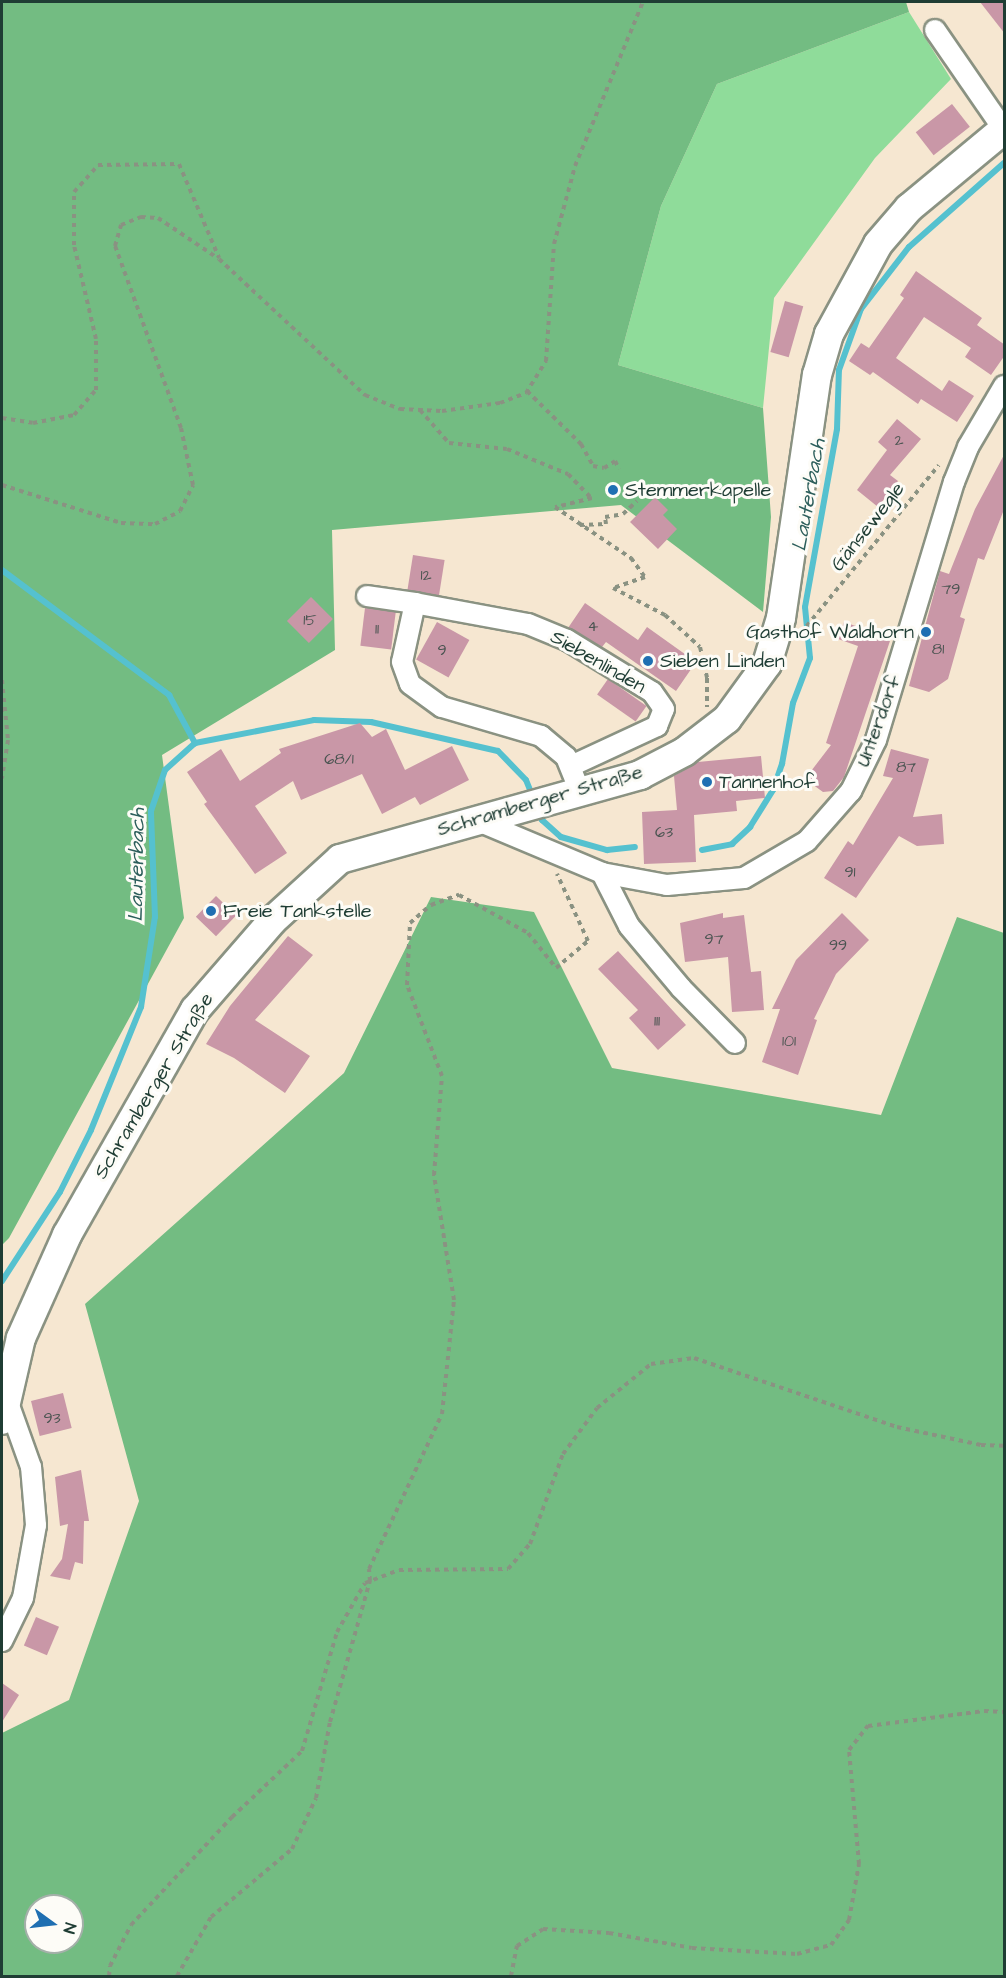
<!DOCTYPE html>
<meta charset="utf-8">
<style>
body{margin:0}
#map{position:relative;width:1006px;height:1978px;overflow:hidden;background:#f6e7d1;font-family:"Architects Daughter",sans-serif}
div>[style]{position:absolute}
.green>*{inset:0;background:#8fdc9a}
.forest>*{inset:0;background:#73bc82}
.stream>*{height:6px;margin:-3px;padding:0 3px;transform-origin:3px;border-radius:3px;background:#55c1cf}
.building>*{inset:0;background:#c997a7;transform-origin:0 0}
.path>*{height:4px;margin-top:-2px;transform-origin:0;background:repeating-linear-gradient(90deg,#8a9282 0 4.5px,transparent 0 9px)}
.roads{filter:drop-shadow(2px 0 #8a9282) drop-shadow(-2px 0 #8a9282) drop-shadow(0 2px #8a9282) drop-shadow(0 -2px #8a9282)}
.street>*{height:20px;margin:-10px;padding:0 10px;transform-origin:10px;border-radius:10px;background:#fff}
.secondary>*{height:28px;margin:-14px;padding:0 14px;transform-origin:14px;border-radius:14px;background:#fff}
.dots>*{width:16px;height:16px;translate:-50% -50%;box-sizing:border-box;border:3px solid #fdfcf7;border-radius:50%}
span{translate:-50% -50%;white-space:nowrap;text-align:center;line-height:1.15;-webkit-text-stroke:6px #fdfcf7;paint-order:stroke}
.number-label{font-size:16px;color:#4a5451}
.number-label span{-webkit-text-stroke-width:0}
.poi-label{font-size:20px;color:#1f3d34}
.left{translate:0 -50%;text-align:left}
.right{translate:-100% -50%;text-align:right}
.street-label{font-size:20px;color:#1f3d34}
.water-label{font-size:21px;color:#2c5e5b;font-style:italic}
.frame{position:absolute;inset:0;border:3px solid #1f3d34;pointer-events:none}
.north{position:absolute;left:24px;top:1894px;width:60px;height:60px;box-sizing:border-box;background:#fdfcf7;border:2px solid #a4b0a9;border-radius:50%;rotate:105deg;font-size:16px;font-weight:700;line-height:24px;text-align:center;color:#1f3d34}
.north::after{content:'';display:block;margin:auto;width:21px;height:27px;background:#1f6fb2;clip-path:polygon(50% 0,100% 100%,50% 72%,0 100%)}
</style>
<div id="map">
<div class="green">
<div style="clip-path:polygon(909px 12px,951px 79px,875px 158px,774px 298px,763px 408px,618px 365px,661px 206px,717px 84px)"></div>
</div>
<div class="forest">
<div style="clip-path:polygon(2px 2px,906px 2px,909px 12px,717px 84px,661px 206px,618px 365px,763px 408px,771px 517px,763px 612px,621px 505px,332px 530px,335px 650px,162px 755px,184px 918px,9px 1238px,2px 1245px)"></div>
<div style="clip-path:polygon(evenodd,431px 897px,534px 912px,612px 1068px,881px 1115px,957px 917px,1004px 933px,1004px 1976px,2px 1976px,2px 1733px,69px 1700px,139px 1501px,85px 1304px,344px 1073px,431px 897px,36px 1906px,72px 1906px,72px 1942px,36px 1942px,36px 1906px)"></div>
</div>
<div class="stream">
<div style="left:2px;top:570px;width:209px;rotate:36.8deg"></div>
<div style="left:169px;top:695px;width:55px;rotate:61.6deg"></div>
<div style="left:538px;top:812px;width:9px;rotate:63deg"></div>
<div style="left:542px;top:820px;width:25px;rotate:42deg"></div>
<div style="left:561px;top:837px;width:48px;rotate:15.8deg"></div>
<div style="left:607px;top:850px;width:28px;rotate:-6deg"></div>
<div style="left:702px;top:850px;width:31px;rotate:-11deg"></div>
<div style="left:732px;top:844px;width:25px;rotate:-43deg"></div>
<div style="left:750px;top:827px;width:44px;rotate:-58.1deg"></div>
<div style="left:773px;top:790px;width:28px;rotate:-71deg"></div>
<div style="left:782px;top:764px;width:62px;rotate:-79.8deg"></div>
<div style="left:793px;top:703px;width:48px;rotate:-69.3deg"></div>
<div style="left:810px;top:658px;width:51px;rotate:-95.6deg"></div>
<div style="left:805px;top:607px;width:181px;rotate:-79.8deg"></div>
<div style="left:837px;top:429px;width:59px;rotate:-88.1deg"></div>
<div style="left:839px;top:370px;width:65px;rotate:-70.2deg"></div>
<div style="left:861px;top:309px;width:78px;rotate:-52.3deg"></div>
<div style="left:909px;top:247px;width:127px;rotate:-41.5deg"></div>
<div style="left:2px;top:1281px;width:106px;rotate:-56.9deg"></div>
<div style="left:60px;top:1192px;width:69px;rotate:-63.4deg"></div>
<div style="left:91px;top:1130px;width:133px;rotate:-67.9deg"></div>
<div style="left:141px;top:1007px;width:91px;rotate:-81.2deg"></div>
<div style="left:155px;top:917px;width:106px;rotate:-92.2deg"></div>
<div style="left:151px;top:811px;width:43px;rotate:-71.1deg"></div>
<div style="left:165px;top:770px;width:40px;rotate:-42deg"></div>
<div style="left:195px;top:743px;width:121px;rotate:-10.9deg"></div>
<div style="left:314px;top:720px;width:57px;rotate:2deg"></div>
<div style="left:371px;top:722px;width:130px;rotate:12.9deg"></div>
<div style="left:498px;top:751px;width:40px;rotate:46deg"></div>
<div style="left:526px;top:780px;width:18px;rotate:68deg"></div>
</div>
<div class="building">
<div style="clip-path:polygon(980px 2px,1005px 2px,1005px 34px)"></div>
<div style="left:952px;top:104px;width:29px;height:46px;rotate:52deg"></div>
<div style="clip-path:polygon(916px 271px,982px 318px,977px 325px,1005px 345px,1005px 355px,991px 375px,965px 357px,971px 348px,924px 317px,896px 358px,942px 391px,949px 380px,974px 396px,957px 422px,921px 399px,918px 404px,873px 372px,870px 375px,849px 361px,861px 343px,869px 348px,904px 298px,900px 295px)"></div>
<div style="left:785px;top:301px;width:19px;height:53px;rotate:16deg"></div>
<div style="clip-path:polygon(897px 419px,921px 439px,890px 475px,898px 481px,878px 507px,857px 490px,887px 450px,878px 442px)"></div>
<div style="clip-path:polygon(1005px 453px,1005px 507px,984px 560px,978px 558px,960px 617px,965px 619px,948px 679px,929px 692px,909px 686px,940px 571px,949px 574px,975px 509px)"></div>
<div style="clip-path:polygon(655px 497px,668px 510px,663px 515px,677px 529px,658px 549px,630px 522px)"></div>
<div style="left:413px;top:555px;width:32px;height:36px;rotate:9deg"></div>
<div style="left:311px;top:597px;width:31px;height:34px;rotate:45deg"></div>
<div style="clip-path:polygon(585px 603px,638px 640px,647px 627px,696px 662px,676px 691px,606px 642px,602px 647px,568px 628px)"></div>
<div style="left:365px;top:608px;width:31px;height:38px;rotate:7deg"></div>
<div style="left:437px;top:622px;width:37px;height:43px;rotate:29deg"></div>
<div style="clip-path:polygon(844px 622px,867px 630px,866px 634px,890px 641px,844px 777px,833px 791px,823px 792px,805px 779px,831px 745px,826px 743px,858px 646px,838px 639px)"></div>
<div style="left:608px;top:679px;width:47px;height:19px;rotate:35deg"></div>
<div style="clip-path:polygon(360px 723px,372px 737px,386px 729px,405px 770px,452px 746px,469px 780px,420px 805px,415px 797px,382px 814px,362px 774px,301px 800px,293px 781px,255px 806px,287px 853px,255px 874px,204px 804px,207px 802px,187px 772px,221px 749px,240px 781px,281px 753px,279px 749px)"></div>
<div style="clip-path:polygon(891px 749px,929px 759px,913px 817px,942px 814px,944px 844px,917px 846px,899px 836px,856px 898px,824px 878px,848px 841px,853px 845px,893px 778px,883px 776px)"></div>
<div style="clip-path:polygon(761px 756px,765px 798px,736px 801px,737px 811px,694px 815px,696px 862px,644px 864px,642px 812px,677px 810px,674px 776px,698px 762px)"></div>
<div style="left:216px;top:896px;width:28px;height:29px;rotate:44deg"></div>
<div style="clip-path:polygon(723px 913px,723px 918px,744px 915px,751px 972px,761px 971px,764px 1010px,732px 1012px,728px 957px,685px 962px,680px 923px)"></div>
<div style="clip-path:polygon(842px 913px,869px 940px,836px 974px,814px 1019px,817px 1020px,798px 1075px,762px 1062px,780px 1009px,772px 1009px,796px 960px)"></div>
<div style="clip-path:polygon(288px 936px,313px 955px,255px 1020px,310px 1056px,285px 1093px,234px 1058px,206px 1044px,230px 1006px)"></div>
<div style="clip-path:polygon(618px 951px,686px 1025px,658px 1050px,629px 1018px,638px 1010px,598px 969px)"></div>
<div style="left:63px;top:1393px;width:36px;height:33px;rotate:76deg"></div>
<div style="clip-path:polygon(81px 1470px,89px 1521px,84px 1521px,83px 1564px,75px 1562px,70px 1580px,50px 1576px,62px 1559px,68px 1524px,60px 1526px,55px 1477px)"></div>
<div style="left:36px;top:1617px;width:25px;height:31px;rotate:23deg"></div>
<div style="clip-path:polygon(2px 1683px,19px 1695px,2px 1722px)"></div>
</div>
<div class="path">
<div style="left:527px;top:391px;width:76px;rotate:44.5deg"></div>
<div style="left:581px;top:444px;width:25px;rotate:61deg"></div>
<div style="left:593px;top:466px;width:11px;rotate:10deg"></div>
<div style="left:604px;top:468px;width:13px;rotate:-32deg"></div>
<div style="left:615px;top:461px;width:9px;rotate:63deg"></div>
<div style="left:420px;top:410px;width:44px;rotate:48.7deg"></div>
<div style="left:449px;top:443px;width:58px;rotate:5.9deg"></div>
<div style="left:507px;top:449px;width:66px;rotate:22.3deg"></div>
<div style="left:568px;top:474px;width:33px;rotate:46deg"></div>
<div style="left:2px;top:418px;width:31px;rotate:9deg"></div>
<div style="left:33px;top:423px;width:42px;rotate:-11deg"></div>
<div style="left:74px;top:415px;width:33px;rotate:-49deg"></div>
<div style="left:96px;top:390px;width:51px;rotate:-90deg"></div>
<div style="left:96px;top:339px;width:97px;rotate:-103.2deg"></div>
<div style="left:74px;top:245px;width:53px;rotate:-90deg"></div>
<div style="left:74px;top:192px;width:36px;rotate:-48deg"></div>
<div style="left:98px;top:165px;width:81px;rotate:-0.7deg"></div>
<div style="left:179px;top:164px;width:102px;rotate:66.9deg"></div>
<div style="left:2px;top:485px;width:125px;rotate:17.7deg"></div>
<div style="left:121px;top:523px;width:34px;rotate:2deg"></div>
<div style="left:155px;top:524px;width:28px;rotate:-27deg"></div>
<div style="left:180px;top:511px;width:29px;rotate:-63deg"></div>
<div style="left:193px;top:485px;width:58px;rotate:-101.9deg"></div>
<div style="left:181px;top:428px;width:194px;rotate:-109.9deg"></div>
<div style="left:115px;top:246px;width:22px;rotate:-74deg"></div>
<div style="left:121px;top:225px;width:22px;rotate:-22deg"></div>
<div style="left:141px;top:217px;width:17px;rotate:3deg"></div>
<div style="left:158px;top:218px;width:73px;rotate:33.9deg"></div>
<div style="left:219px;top:259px;width:200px;rotate:43deg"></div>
<div style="left:365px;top:395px;width:38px;rotate:22deg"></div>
<div style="left:400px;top:409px;width:42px;rotate:2.7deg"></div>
<div style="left:442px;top:411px;width:59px;rotate:-7.9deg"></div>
<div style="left:500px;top:403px;width:28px;rotate:-21deg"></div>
<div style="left:526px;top:393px;width:38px;rotate:-58deg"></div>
<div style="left:546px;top:361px;width:117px;rotate:-86.1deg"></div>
<div style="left:554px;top:244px;width:81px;rotate:-74.9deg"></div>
<div style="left:575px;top:166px;width:178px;rotate:-67.5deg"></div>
<div style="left:592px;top:498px;width:38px;rotate:166deg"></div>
<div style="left:555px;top:507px;width:92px;rotate:33.9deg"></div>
<div style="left:631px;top:558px;width:24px;rotate:54deg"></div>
<div style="left:645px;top:577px;width:34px;rotate:161deg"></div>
<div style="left:613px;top:588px;width:59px;rotate:27.4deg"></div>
<div style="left:665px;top:615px;width:47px;rotate:42.4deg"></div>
<div style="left:700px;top:647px;width:32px;rotate:77deg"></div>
<div style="left:707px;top:678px;width:29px;rotate:90deg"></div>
<div style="left:580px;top:525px;width:26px;rotate:-2deg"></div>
<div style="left:606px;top:524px;width:7px;rotate:-98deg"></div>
<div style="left:605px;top:517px;width:18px;rotate:-9deg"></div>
<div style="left:623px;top:514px;width:19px;rotate:-43deg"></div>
<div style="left:801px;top:633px;width:217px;rotate:-50.6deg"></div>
<div style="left:2px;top:680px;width:60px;rotate:84.3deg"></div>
<div style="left:8px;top:740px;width:39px;rotate:99deg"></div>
<div style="left:109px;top:1976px;width:10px;rotate:-84deg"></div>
<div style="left:110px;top:1966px;width:46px;rotate:-62.9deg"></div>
<div style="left:131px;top:1925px;width:148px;rotate:-46.9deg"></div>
<div style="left:232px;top:1817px;width:96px;rotate:-43.3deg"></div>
<div style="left:302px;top:1751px;width:124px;rotate:-73.6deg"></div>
<div style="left:337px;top:1632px;width:56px;rotate:-60.3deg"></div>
<div style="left:365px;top:1583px;width:36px;rotate:-21deg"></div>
<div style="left:399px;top:1570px;width:109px;rotate:-0.5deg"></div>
<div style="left:508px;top:1569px;width:33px;rotate:-49deg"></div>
<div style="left:530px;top:1544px;width:96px;rotate:-69.9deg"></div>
<div style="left:563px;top:1454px;width:57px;rotate:-53.5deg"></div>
<div style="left:597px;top:1408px;width:70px;rotate:-39.2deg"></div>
<div style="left:651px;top:1364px;width:43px;rotate:-7.9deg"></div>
<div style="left:694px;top:1358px;width:214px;rotate:18.8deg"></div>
<div style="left:897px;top:1427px;width:86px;rotate:12.1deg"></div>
<div style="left:981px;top:1445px;width:23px;rotate:2deg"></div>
<div style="left:177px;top:1976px;width:68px;rotate:-60deg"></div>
<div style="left:211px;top:1917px;width:106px;rotate:-40deg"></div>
<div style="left:292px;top:1849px;width:56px;rotate:-64.8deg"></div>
<div style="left:316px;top:1798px;width:77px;rotate:-79.6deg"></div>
<div style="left:330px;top:1722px;width:147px;rotate:-74.2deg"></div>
<div style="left:370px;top:1581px;width:12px;rotate:-95deg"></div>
<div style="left:369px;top:1569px;width:171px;rotate:-64.8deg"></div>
<div style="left:442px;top:1414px;width:115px;rotate:-84deg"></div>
<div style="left:454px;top:1300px;width:127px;rotate:-99.1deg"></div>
<div style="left:434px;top:1175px;width:99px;rotate:-85.4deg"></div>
<div style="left:442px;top:1076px;width:97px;rotate:-111deg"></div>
<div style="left:407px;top:985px;width:62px;rotate:-87.2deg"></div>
<div style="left:410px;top:923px;width:28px;rotate:-41deg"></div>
<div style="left:431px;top:905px;width:30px;rotate:-20deg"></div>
<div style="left:459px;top:895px;width:79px;rotate:28.8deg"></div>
<div style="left:528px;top:933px;width:45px;rotate:51.3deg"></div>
<div style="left:556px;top:968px;width:42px;rotate:-40.2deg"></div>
<div style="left:588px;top:941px;width:74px;rotate:-114.8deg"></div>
<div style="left:511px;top:1976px;width:31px;rotate:-79deg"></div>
<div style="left:517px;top:1946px;width:31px;rotate:-33deg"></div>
<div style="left:543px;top:1929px;width:66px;rotate:3.5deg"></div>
<div style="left:609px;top:1933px;width:84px;rotate:10.2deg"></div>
<div style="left:692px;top:1948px;width:105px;rotate:3.3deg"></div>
<div style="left:797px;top:1954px;width:35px;rotate:-15deg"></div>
<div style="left:831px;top:1945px;width:31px;rotate:-54deg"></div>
<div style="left:849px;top:1920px;width:57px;rotate:-79.9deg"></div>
<div style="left:859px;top:1864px;width:114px;rotate:-95deg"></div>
<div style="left:849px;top:1750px;width:31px;rotate:-52deg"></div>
<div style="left:868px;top:1726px;width:117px;rotate:-7.4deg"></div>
<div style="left:984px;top:1711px;width:20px;rotate:3deg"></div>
</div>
<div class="roads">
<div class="street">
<div style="left:935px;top:30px;width:121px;rotate:55.4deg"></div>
<div style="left:367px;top:596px;width:49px;rotate:8.3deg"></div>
<div style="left:571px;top:766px;width:95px;rotate:-24.9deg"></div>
<div style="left:657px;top:726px;width:18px;rotate:-68deg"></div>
<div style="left:664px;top:709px;width:21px;rotate:-125deg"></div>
<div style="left:652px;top:692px;width:100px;rotate:-148.5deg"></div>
<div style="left:567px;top:640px;width:42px;rotate:-157.7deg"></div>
<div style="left:528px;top:624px;width:115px;rotate:-169.5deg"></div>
<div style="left:415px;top:603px;width:60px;rotate:102.4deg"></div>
<div style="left:402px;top:662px;width:23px;rotate:70deg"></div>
<div style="left:410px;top:684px;width:39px;rotate:36deg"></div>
<div style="left:442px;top:707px;width:103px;rotate:16.3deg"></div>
<div style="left:541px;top:736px;width:33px;rotate:40deg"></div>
<div style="left:566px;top:757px;width:38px;rotate:68deg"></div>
<div style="left:476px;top:820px;width:137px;rotate:22.8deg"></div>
<div style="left:602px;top:873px;width:66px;rotate:10.5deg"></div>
<div style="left:667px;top:885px;width:77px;rotate:-5.2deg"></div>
<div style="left:744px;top:878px;width:73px;rotate:-30.4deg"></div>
<div style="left:807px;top:841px;width:67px;rotate:-48.7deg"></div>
<div style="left:851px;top:791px;width:57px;rotate:-63.9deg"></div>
<div style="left:876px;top:740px;width:270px;rotate:-73.2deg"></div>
<div style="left:954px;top:482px;width:38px;rotate:-68deg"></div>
<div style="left:968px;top:447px;width:71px;rotate:-59.5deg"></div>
<div style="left:602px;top:873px;width:59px;rotate:63deg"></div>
<div style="left:629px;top:926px;width:81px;rotate:50deg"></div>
<div style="left:681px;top:988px;width:77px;rotate:45.5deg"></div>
<div style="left:2px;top:1641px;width:48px;rotate:-64deg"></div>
<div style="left:23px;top:1598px;width:74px;rotate:-79.9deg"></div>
<div style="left:36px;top:1525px;width:58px;rotate:-94.9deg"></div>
<div style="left:31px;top:1467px;width:71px;rotate:-109.7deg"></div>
</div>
<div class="secondary">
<div style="left:2px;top:1420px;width:84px;rotate:-77deg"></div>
<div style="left:21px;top:1338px;width:113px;rotate:-65.9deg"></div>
<div style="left:67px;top:1235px;width:259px;rotate:-60.4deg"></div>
<div style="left:195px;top:1010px;width:118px;rotate:-49.1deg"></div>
<div style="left:272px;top:921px;width:92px;rotate:-42.4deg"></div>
<div style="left:340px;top:859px;width:312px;rotate:-15.6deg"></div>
<div style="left:640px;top:775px;width:50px;rotate:-27.6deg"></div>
<div style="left:684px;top:752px;width:54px;rotate:-37.5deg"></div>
<div style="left:727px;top:719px;width:68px;rotate:-54deg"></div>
<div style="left:767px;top:664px;width:48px;rotate:-73.1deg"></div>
<div style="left:781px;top:618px;width:246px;rotate:-81.6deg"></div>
<div style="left:817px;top:375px;width:43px;rotate:-73.7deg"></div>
<div style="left:829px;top:334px;width:102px;rotate:-61.4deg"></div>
<div style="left:878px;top:244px;width:48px;rotate:-49.3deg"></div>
<div style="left:909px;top:208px;width:124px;rotate:-39.7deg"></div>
</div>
</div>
<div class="dots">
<div style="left:613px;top:490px;background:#1f6fb2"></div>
<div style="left:926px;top:632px;background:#1f6fb2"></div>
<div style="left:648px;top:661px;background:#1f6fb2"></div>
<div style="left:707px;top:782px;background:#1f6fb2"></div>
<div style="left:211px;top:911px;background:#1f6fb2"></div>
</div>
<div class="number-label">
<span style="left:899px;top:440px">2</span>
<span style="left:426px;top:575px">12</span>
<span style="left:951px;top:589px">79</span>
<span style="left:310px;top:620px">15</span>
<span style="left:593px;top:626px">4</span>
<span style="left:377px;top:629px">11</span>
<span style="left:938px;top:649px">81</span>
<span style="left:442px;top:650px">9</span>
<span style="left:339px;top:759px">68/1</span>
<span style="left:906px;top:767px">87</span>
<span style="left:664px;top:832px">63</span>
<span style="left:850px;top:872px">91</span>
<span style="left:714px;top:939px">97</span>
<span style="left:838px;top:945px">99</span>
<span style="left:657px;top:1021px">111</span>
<span style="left:789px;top:1041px">101</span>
<span style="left:52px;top:1418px">93</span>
</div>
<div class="poi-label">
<span class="left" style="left:625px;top:490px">Stemmerkapelle</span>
<span class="right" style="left:914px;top:632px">Gasthof Waldhorn</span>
<span class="left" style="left:660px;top:661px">Sieben Linden</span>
<span class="left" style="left:719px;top:782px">Tannenhof</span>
<span class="left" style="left:223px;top:911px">Freie Tankstelle</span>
</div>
<div class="street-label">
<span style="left:868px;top:527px;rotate:-52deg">Gänsewegle</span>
<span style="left:598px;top:662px;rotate:30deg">Siebenlinden</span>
<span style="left:879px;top:721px;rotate:-70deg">Unterdorf</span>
<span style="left:540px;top:801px;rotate:-16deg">Schramberger Straße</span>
<span style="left:154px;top:1086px;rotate:-59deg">Schramberger Straße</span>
</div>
<div class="water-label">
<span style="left:809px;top:495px;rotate:-80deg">Lauterbach</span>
<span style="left:137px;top:865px;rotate:-89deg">Lauterbach</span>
</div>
<div class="frame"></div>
<div class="north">N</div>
</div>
